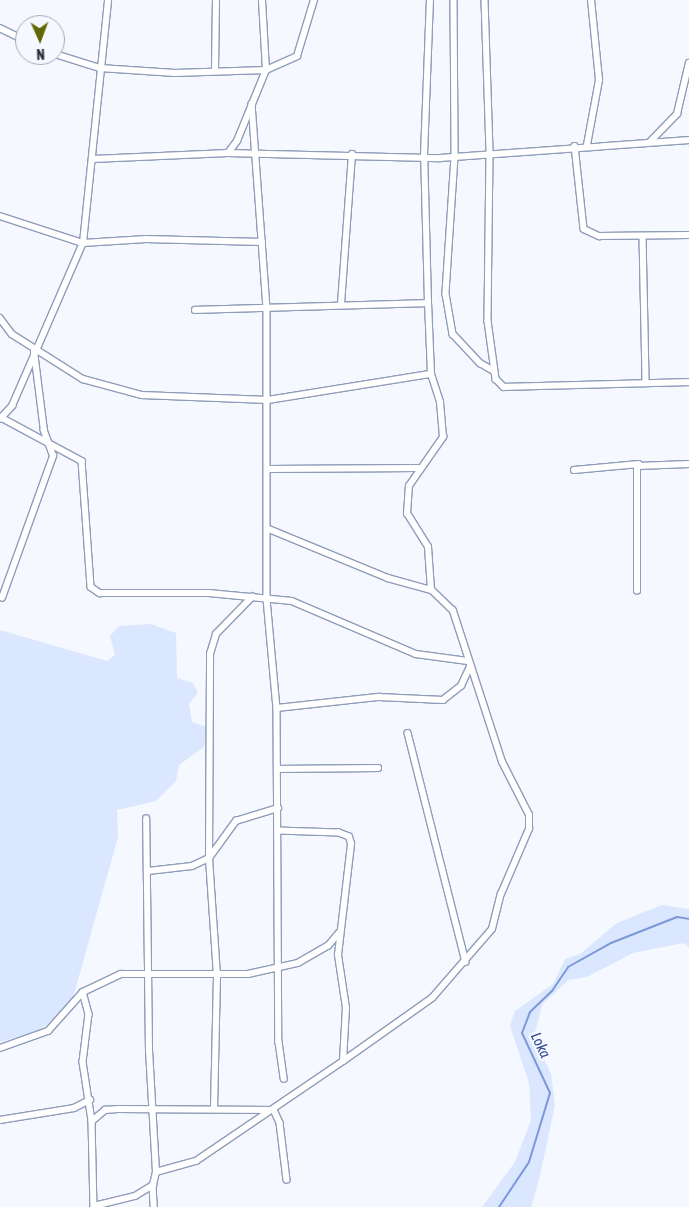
<!DOCTYPE html>
<style>
body{margin:0}
#map{position:relative;width:689px;height:1207px;overflow:hidden;background:#f5f8ff;font-family:"Asap Condensed",sans-serif}
div>[style]{position:absolute}
.green>*{inset:0;background:#dbe7fe}
.stream>*{height:2px;margin:-1px;padding:0 1px;transform-origin:1px;border-radius:1px;background:#7b98d8}
.roads{filter:drop-shadow(1px 0 #8f9dba) drop-shadow(-1px 0 #8f9dba) drop-shadow(0 1px #8f9dba) drop-shadow(0 -1px #8f9dba)}
.street>*{height:5.5px;margin:-2.75px;padding:0 2.75px;transform-origin:2.75px;border-radius:2.75px;background:#fff}
span{translate:-50% -50%;white-space:nowrap;text-align:center;line-height:1.15;-webkit-text-stroke:5px #f5f8ff;paint-order:stroke}
.water-label{font-size:15px;color:#2b4995;font-style:italic}
.north{position:absolute;left:15px;top:15px;width:50px;height:50px;box-sizing:border-box;background:#f5f8ff;border:1px solid #a3a7af;border-radius:50%;rotate:178deg;font-size:14px;font-weight:700;line-height:20px;text-align:center;color:#272d38}
.north::after{content:'';display:block;margin:auto;width:18px;height:22px;background:#626705;clip-path:polygon(50% 0,100% 100%,50% 72%,0 100%)}
</style>
<div id="map">
<div class="green">
<div style="clip-path:polygon(151px 624px,176px 633px,177px 678px,193px 683px,198px 693px,189px 704px,192px 722px,207px 727px,204px 747px,179px 765px,176px 781px,156px 801px,117px 810px,118px 837px,71px 1005px,39px 1031px,0 1042px,0 630px,107px 661px,115px 655px,110px 636px,119px 626px)"></div>
<div style="clip-path:polygon(662px 905px,689px 909px,689px 947px,684px 943px,633px 953px,587px 977px,569px 980px,543px 1003px,534px 1036px,551px 1074px,555px 1105px,539px 1180px,531px 1207px,482px 1207px,515px 1162px,531px 1120px,529px 1083px,510px 1026px,515px 1011px,553px 984px,565px 959px,580px 954px,617px 923px)"></div>
</div>
<div class="stream">
<div style="left:499px;top:1207px;width:54px;rotate:-56.3deg"></div>
<div style="left:529px;top:1162px;width:72px;rotate:-73.1deg"></div>
<div style="left:550px;top:1093px;width:66px;rotate:-115deg"></div>
<div style="left:522px;top:1033px;width:22px;rotate:-69deg"></div>
<div style="left:530px;top:1012px;width:30px;rotate:-44deg"></div>
<div style="left:552px;top:991px;width:29px;rotate:-56deg"></div>
<div style="left:568px;top:967px;width:49px;rotate:-29.2deg"></div>
<div style="left:611px;top:943px;width:71px;rotate:-21.5deg"></div>
<div style="left:677px;top:917px;width:12px;rotate:9deg"></div>
</div>
<div class="roads">
<div class="street">
<div style="left:454px;top:0;width:157px;rotate:89.6deg"></div>
<div style="left:455px;top:157px;width:137px;rotate:93.8deg"></div>
<div style="left:446px;top:294px;width:41px;rotate:80.1deg"></div>
<div style="left:453px;top:334px;width:40px;rotate:47deg"></div>
<div style="left:480px;top:363px;width:16px;rotate:30deg"></div>
<div style="left:485px;top:0;width:154px;rotate:88.1deg"></div>
<div style="left:490px;top:154px;width:167px;rotate:90.7deg"></div>
<div style="left:488px;top:321px;width:59px;rotate:82.1deg"></div>
<div style="left:496px;top:379px;width:11px;rotate:45deg"></div>
<div style="left:504px;top:387px;width:185px;rotate:-1.5deg"></div>
<div style="left:0;top:28px;width:28px;rotate:26deg"></div>
<div style="left:55px;top:54px;width:47px;rotate:17.3deg"></div>
<div style="left:100px;top:68px;width:75px;rotate:3.8deg"></div>
<div style="left:175px;top:73px;width:91px;rotate:-1.9deg"></div>
<div style="left:266px;top:70px;width:70px;rotate:-93.3deg"></div>
<div style="left:215px;top:70px;width:70px;rotate:-89.2deg"></div>
<div style="left:252px;top:104px;width:205px;rotate:85.8deg"></div>
<div style="left:267px;top:308px;width:291px;rotate:90deg"></div>
<div style="left:267px;top:599px;width:109px;rotate:84.8deg"></div>
<div style="left:277px;top:708px;width:334px;rotate:89.7deg"></div>
<div style="left:279px;top:1042px;width:37px;rotate:82deg"></div>
<div style="left:650px;top:142px;width:39px;rotate:-46deg"></div>
<div style="left:677px;top:114px;width:52px;rotate:-76.8deg"></div>
<div style="left:587px;top:145px;width:66px;rotate:-79.5deg"></div>
<div style="left:599px;top:80px;width:80px;rotate:-95.7deg"></div>
<div style="left:575px;top:146px;width:83px;rotate:83.8deg"></div>
<div style="left:584px;top:229px;width:17px;rotate:25deg"></div>
<div style="left:599px;top:236px;width:90px;rotate:-0.6deg"></div>
<div style="left:228px;top:153px;width:15px;rotate:-53deg"></div>
<div style="left:237px;top:141px;width:77px;rotate:-67.8deg"></div>
<div style="left:266px;top:70px;width:34px;rotate:-24deg"></div>
<div style="left:297px;top:56px;width:59px;rotate:-73.1deg"></div>
<div style="left:93px;top:159px;width:135px;rotate:-2.5deg"></div>
<div style="left:228px;top:153px;width:212px;rotate:1.4deg"></div>
<div style="left:440px;top:158px;width:250px;rotate:-4.1deg"></div>
<div style="left:0;top:216px;width:87px;rotate:18deg"></div>
<div style="left:83px;top:243px;width:63px;rotate:-3.6deg"></div>
<div style="left:146px;top:239px;width:116px;rotate:1.5deg"></div>
<div style="left:643px;top:236px;width:147px;rotate:88.8deg"></div>
<div style="left:341px;top:304px;width:150px;rotate:-85.8deg"></div>
<div style="left:195px;top:310px;width:233px;rotate:-1.7deg"></div>
<div style="left:0;top:318px;width:20px;rotate:53deg"></div>
<div style="left:12px;top:334px;width:84px;rotate:32.4deg"></div>
<div style="left:83px;top:379px;width:61px;rotate:15.2deg"></div>
<div style="left:142px;top:395px;width:126px;rotate:2.3deg"></div>
<div style="left:268px;top:400px;width:165px;rotate:-9.1deg"></div>
<div style="left:2px;top:418px;width:91px;rotate:28.3deg"></div>
<div style="left:82px;top:461px;width:126px;rotate:85.9deg"></div>
<div style="left:91px;top:587px;width:11px;rotate:34deg"></div>
<div style="left:100px;top:593px;width:109px"></div>
<div style="left:209px;top:593px;width:83px;rotate:5.5deg"></div>
<div style="left:292px;top:601px;width:135px;rotate:23.1deg"></div>
<div style="left:416px;top:654px;width:52px;rotate:7.7deg"></div>
<div style="left:0;top:419px;width:18px;rotate:-47deg"></div>
<div style="left:12px;top:406px;width:178px;rotate:-66.5deg"></div>
<div style="left:83px;top:243px;width:244px;rotate:-84.1deg"></div>
<div style="left:268px;top:469px;width:150px;rotate:-0.4deg"></div>
<div style="left:574px;top:470px;width:65px;rotate:-5.3deg"></div>
<div style="left:269px;top:529px;width:129px;rotate:22.4deg"></div>
<div style="left:388px;top:578px;width:45px;rotate:15.6deg"></div>
<div style="left:637px;top:591px;width:125px;rotate:-90deg"></div>
<div style="left:637px;top:466px;width:52px;rotate:-2.2deg"></div>
<div style="left:2px;top:598px;width:151px;rotate:-70.2deg"></div>
<div style="left:53px;top:456px;width:27px;rotate:-110deg"></div>
<div style="left:44px;top:431px;width:80px;rotate:-97.2deg"></div>
<div style="left:277px;top:708px;width:103px;rotate:-6.2deg"></div>
<div style="left:379px;top:697px;width:64px;rotate:2.7deg"></div>
<div style="left:443px;top:700px;width:23px;rotate:-38deg"></div>
<div style="left:461px;top:686px;width:21px;rotate:-65deg"></div>
<div style="left:408px;top:733px;width:236px;rotate:75.8deg"></div>
<div style="left:277px;top:769px;width:101px;rotate:-0.6deg"></div>
<div style="left:148px;top:871px;width:44px;rotate:-6.5deg"></div>
<div style="left:192px;top:866px;width:19px;rotate:-25deg"></div>
<div style="left:209px;top:858px;width:46px;rotate:-53.9deg"></div>
<div style="left:236px;top:821px;width:44px;rotate:-17.2deg"></div>
<div style="left:83px;top:992px;width:23px;rotate:75deg"></div>
<div style="left:89px;top:1014px;width:48px;rotate:97.1deg"></div>
<div style="left:83px;top:1062px;width:60px;rotate:81.3deg"></div>
<div style="left:92px;top:1121px;width:86px;rotate:88.7deg"></div>
<div style="left:0;top:1048px;width:51px;rotate:-19.5deg"></div>
<div style="left:48px;top:1031px;width:52px;rotate:-48.1deg"></div>
<div style="left:83px;top:992px;width:42px;rotate:-25.3deg"></div>
<div style="left:121px;top:974px;width:127px"></div>
<div style="left:248px;top:974px;width:51px;rotate:-12.4deg"></div>
<div style="left:298px;top:963px;width:34px;rotate:-30deg"></div>
<div style="left:328px;top:946px;width:17px;rotate:-50deg"></div>
<div style="left:343px;top:1061px;width:109px;rotate:-35.3deg"></div>
<div style="left:432px;top:998px;width:91px;rotate:-49deg"></div>
<div style="left:492px;top:929px;width:36px;rotate:-76deg"></div>
<div style="left:501px;top:894px;width:71px;rotate:-66.7deg"></div>
<div style="left:529px;top:829px;width:14px;rotate:-90deg"></div>
<div style="left:529px;top:815px;width:59px;rotate:-117deg"></div>
<div style="left:502px;top:762px;width:159px;rotate:-108deg"></div>
<div style="left:453px;top:611px;width:30px;rotate:-136deg"></div>
<div style="left:431px;top:590px;width:43px;rotate:-94deg"></div>
<div style="left:428px;top:547px;width:39px;rotate:-122deg"></div>
<div style="left:407px;top:514px;width:28px;rotate:-86deg"></div>
<div style="left:409px;top:486px;width:60px;rotate:-55.2deg"></div>
<div style="left:443px;top:437px;width:35px;rotate:-95deg"></div>
<div style="left:440px;top:402px;width:29px;rotate:-108deg"></div>
<div style="left:431px;top:374px;width:71px;rotate:-92.4deg"></div>
<div style="left:428px;top:303px;width:148px;rotate:-91.5deg"></div>
<div style="left:424px;top:155px;width:155px;rotate:-87.8deg"></div>
<div style="left:214px;top:1109px;width:133px;rotate:-88.7deg"></div>
<div style="left:217px;top:976px;width:118px;rotate:-93.9deg"></div>
<div style="left:209px;top:858px;width:204px;rotate:-89.7deg"></div>
<div style="left:210px;top:654px;width:21px;rotate:-73deg"></div>
<div style="left:216px;top:634px;width:52px;rotate:-45.8deg"></div>
<div style="left:0;top:1120px;width:75px;rotate:-9.2deg"></div>
<div style="left:74px;top:1108px;width:18px;rotate:-27deg"></div>
<div style="left:92px;top:1121px;width:17px;rotate:-40deg"></div>
<div style="left:105px;top:1110px;width:13px;rotate:-4deg"></div>
<div style="left:118px;top:1109px;width:156px;rotate:0.4deg"></div>
<div style="left:274px;top:1110px;width:14px;rotate:65deg"></div>
<div style="left:280px;top:1123px;width:57px;rotate:83deg"></div>
<div style="left:156px;top:1172px;width:41px;rotate:-15.4deg"></div>
<div style="left:196px;top:1161px;width:178px;rotate:-34.2deg"></div>
<div style="left:343px;top:1061px;width:53px;rotate:-86.8deg"></div>
<div style="left:346px;top:1008px;width:54px;rotate:-98.6deg"></div>
<div style="left:338px;top:955px;width:112px;rotate:-83.3deg"></div>
<div style="left:351px;top:844px;width:7px;rotate:-106deg"></div>
<div style="left:349px;top:837px;width:11px;rotate:-158deg"></div>
<div style="left:339px;top:833px;width:61px;rotate:-178.1deg"></div>
<div style="left:153px;top:1185px;width:22px;rotate:87deg"></div>
<div style="left:94px;top:1206px;width:42px;rotate:-13.7deg"></div>
<div style="left:135px;top:1196px;width:21px;rotate:-31deg"></div>
<div style="left:153px;top:1185px;width:13px;rotate:-77deg"></div>
<div style="left:156px;top:1172px;width:121px;rotate:-93.3deg"></div>
<div style="left:149px;top:1051px;width:232px;rotate:-90.7deg"></div>
</div>
</div>
<div class="water-label">
<span style="left:541px;top:1045px;rotate:64deg">Loka</span>
</div>
<div class="north">N</div>
</div>
